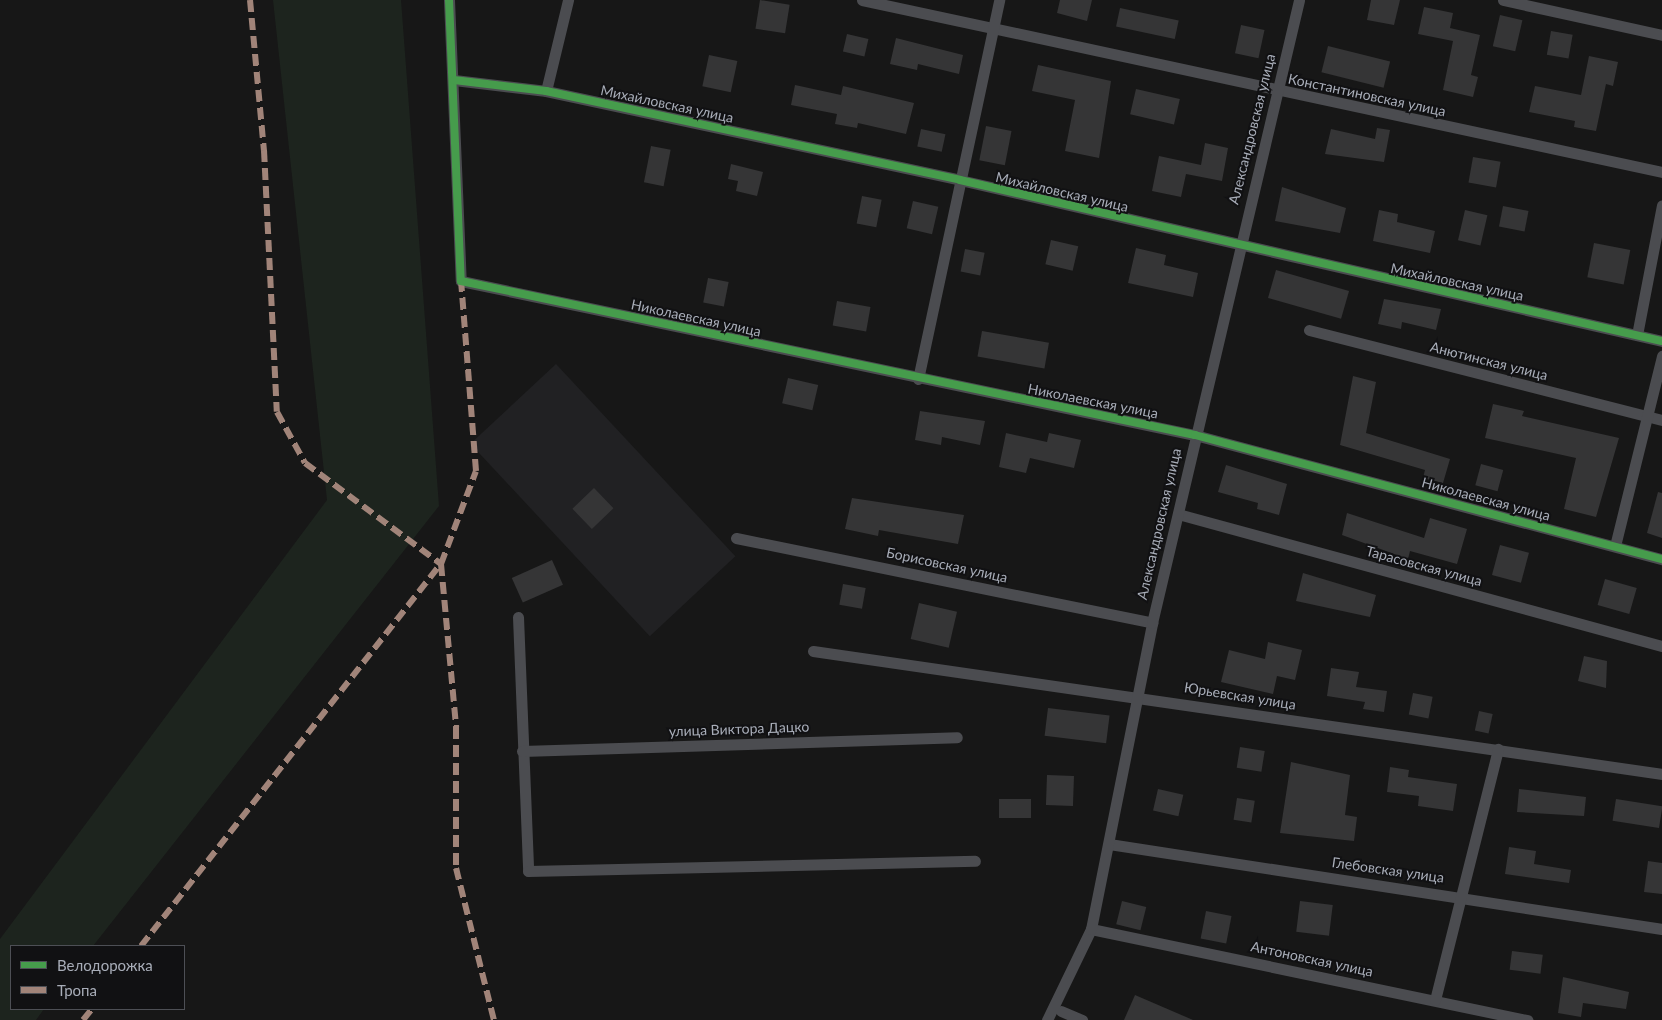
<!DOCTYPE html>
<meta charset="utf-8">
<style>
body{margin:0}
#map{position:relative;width:1662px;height:1020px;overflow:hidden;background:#171717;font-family:Lato,sans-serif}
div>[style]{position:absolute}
.built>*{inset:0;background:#212123;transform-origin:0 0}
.green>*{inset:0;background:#1d241e}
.building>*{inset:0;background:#353536;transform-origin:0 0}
.minor>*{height:11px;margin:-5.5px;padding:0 5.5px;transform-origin:5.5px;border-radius:5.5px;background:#4b4c50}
.quiet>*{height:6px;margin-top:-3px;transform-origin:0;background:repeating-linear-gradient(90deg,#a18479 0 12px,transparent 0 18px)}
.cycleway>*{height:8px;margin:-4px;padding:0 4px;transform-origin:4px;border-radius:4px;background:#469c4c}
span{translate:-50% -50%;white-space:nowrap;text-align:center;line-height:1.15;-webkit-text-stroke:4px #111113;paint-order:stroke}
.street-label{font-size:14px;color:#a8adb8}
.legend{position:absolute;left:10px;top:945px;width:175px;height:65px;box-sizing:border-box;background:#111113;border:1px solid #4d4f55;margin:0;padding:6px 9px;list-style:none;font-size:15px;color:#a8adb8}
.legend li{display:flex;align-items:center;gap:10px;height:25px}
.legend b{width:25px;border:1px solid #4d4f55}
</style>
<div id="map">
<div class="built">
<div style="left:556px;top:364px;width:263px;height:117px;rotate:47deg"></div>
</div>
<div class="green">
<div style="clip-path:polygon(273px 0,401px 0,439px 506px,93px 946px,11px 946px,11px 1009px,44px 1009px,36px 1020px,0 1020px,0 939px,327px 500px)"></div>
</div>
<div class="building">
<div style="left:760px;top:0;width:30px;height:29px;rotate:9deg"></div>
<div style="clip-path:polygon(1060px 0,1092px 0,1087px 21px,1057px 13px)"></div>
<div style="clip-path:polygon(1371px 0,1400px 0,1394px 25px,1367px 20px)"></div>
<div style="clip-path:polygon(1424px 7px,1453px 13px,1450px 28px,1480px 35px,1471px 75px,1478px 77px,1473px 97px,1443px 90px,1453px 41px,1418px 34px)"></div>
<div style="left:1120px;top:8px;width:60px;height:19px;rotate:12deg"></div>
<div style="left:1500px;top:15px;width:23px;height:32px;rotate:13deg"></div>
<div style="left:1241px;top:25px;width:24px;height:29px;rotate:12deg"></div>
<div style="left:1551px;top:31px;width:22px;height:24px;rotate:10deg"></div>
<div style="left:847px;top:34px;width:22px;height:18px;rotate:13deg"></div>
<div style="clip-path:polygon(896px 38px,963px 55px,959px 74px,918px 64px,917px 70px,890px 64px)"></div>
<div style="left:1328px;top:46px;width:64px;height:27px;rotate:14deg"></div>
<div style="left:709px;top:55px;width:29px;height:32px;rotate:12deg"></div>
<div style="clip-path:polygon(1589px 56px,1618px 62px,1613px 86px,1606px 84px,1596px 131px,1574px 127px,1575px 121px,1529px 112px,1535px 86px,1581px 95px)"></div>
<div style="clip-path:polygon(1038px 65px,1111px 81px,1099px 158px,1065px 151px,1075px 100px,1032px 91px)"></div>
<div style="clip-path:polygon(795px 85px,841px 95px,843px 86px,914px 103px,906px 134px,858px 123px,857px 128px,835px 124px,837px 114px,791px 105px)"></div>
<div style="left:1136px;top:89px;width:45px;height:26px;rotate:13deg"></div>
<div style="left:986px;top:126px;width:26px;height:35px;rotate:11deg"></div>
<div style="clip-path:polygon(1377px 128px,1390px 130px,1384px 162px,1325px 154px,1331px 129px,1375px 139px)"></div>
<div style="left:921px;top:129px;width:25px;height:18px;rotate:12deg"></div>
<div style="clip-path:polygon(1205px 143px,1228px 148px,1222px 181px,1186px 174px,1181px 197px,1152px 191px,1159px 156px,1201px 165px)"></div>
<div style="left:651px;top:146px;width:20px;height:37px;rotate:11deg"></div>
<div style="left:1473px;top:157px;width:28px;height:26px;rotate:10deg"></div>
<div style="clip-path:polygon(731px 164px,763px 172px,757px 196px,736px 191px,738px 181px,728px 179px)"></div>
<div style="clip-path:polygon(1282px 187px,1346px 208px,1340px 233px,1275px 221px)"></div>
<div style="left:862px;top:196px;width:20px;height:28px;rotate:11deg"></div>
<div style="left:913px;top:201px;width:26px;height:28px;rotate:13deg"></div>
<div style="left:1503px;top:206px;width:26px;height:21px;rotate:11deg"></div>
<div style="clip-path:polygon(1379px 210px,1398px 214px,1397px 222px,1435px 231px,1430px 253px,1373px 241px)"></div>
<div style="left:1465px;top:210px;width:23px;height:31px;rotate:13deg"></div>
<div style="left:1051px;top:240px;width:28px;height:25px;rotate:13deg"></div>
<div style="left:1594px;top:243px;width:37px;height:35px;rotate:11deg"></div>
<div style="clip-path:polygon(1136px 248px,1166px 255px,1164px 265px,1198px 273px,1193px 297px,1128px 283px)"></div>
<div style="left:965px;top:249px;width:20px;height:23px;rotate:11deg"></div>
<div style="left:1276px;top:270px;width:76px;height:29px;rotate:16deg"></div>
<div style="left:708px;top:278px;width:21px;height:25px;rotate:11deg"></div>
<div style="clip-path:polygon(1384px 299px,1441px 309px,1436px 330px,1402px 322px,1401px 329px,1378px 324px)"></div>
<div style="left:837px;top:301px;width:34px;height:25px;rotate:10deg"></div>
<div style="left:982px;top:331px;width:68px;height:26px;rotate:10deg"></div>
<div style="clip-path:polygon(1353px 376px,1376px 382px,1366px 433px,1450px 459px,1443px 483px,1423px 478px,1425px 470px,1340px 445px)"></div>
<div style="left:788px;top:378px;width:31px;height:26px;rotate:13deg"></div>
<div style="clip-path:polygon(1493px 404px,1524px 411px,1522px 416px,1619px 438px,1596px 517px,1564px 509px,1576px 458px,1485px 438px)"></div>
<div style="clip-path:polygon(920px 411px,985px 421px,980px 445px,942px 437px,941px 445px,915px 440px)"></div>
<div style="clip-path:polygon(1006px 433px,1047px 442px,1049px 433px,1081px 440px,1074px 468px,1030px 458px,1026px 473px,999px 467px)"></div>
<div style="left:1481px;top:464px;width:23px;height:22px;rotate:15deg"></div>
<div style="clip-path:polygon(1226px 465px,1287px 484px,1279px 515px,1257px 509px,1258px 503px,1218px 492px)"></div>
<div style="left:594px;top:488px;width:28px;height:30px;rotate:46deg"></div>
<div style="clip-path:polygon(1658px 492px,1662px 493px,1662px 538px,1647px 533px)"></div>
<div style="clip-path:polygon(852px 498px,964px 515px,958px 544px,879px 530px,878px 536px,845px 529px)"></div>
<div style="clip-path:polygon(1347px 513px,1424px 538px,1430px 518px,1467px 529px,1457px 564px,1410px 551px,1408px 559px,1342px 535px)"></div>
<div style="left:1500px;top:545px;width:30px;height:31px;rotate:15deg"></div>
<div style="left:552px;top:560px;width:27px;height:44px;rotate:66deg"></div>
<div style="clip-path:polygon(1303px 573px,1376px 595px,1370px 617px,1296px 601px)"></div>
<div style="left:1605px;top:579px;width:33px;height:27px;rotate:16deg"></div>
<div style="left:843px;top:584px;width:23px;height:21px;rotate:10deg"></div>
<div style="left:919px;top:603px;width:39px;height:37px;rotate:13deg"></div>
<div style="clip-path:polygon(1268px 642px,1302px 650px,1295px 680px,1277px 676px,1273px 694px,1221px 682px,1229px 650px,1265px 659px)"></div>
<div style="clip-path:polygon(1584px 656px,1607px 661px,1606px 688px,1578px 681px)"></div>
<div style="clip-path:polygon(1331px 668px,1359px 672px,1356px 687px,1387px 691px,1384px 712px,1363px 709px,1365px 702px,1327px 696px)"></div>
<div style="left:1413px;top:693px;width:20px;height:22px;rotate:11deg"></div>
<div style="left:1048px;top:708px;width:62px;height:28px;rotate:7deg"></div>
<div style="left:1479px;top:711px;width:14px;height:20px;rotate:12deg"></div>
<div style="left:1240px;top:747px;width:25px;height:21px;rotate:9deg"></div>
<div style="clip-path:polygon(1291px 762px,1350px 775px,1345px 815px,1357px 817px,1354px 841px,1280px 833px)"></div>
<div style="clip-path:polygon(1390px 767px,1409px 770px,1408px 777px,1457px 784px,1453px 811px,1418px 806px,1419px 796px,1387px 792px)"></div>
<div style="left:1047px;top:775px;width:27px;height:30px;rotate:2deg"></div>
<div style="left:1158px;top:789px;width:26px;height:22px;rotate:13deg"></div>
<div style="clip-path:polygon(1519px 789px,1586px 797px,1584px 816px,1517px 812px)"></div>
<div style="left:1237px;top:798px;width:18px;height:22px;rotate:9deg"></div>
<div style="left:999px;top:799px;width:32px;height:19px"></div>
<div style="left:1616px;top:799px;width:47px;height:22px;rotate:9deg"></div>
<div style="clip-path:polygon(1509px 847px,1536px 851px,1534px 864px,1571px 870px,1569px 883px,1505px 874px)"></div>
<div style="clip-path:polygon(1648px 861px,1662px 863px,1662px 894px,1644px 892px)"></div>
<div style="left:1122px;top:901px;width:25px;height:24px;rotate:14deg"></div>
<div style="left:1300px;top:901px;width:33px;height:31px;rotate:7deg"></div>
<div style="left:1206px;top:911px;width:26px;height:28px;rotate:11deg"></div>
<div style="left:1512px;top:951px;width:31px;height:19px;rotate:7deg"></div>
<div style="clip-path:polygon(1563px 977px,1629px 992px,1626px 1009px,1583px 1003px,1581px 1017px,1558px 1013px)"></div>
<div style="clip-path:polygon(1135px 995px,1193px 1020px,1124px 1020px)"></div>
</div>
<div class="minor">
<div style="left:449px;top:0;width:281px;rotate:87.6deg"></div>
<div style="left:461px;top:281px;width:750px;rotate:11.85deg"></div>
<div style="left:1195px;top:435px;width:483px;rotate:14.9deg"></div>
<div style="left:862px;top:0;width:818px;rotate:12.13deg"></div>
<div style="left:1503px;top:0;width:163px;rotate:12.4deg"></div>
<div style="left:454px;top:80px;width:93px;rotate:6.8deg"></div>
<div style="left:546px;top:91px;width:423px;rotate:12.1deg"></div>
<div style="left:960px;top:180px;width:720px;rotate:12.92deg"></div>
<div style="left:546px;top:91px;width:94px;rotate:-76.4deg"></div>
<div style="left:1309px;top:330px;width:364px;rotate:14.3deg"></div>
<div style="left:1637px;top:335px;width:132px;rotate:-79.1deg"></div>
<div style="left:918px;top:379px;width:388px;rotate:-77.9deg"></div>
<div style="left:1178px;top:514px;width:502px;rotate:15.26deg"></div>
<div style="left:736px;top:538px;width:425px;rotate:11.5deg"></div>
<div style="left:1615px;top:546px;width:196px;rotate:-76.1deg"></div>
<div style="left:518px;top:617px;width:254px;rotate:87.7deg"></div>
<div style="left:528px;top:871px;width:447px;rotate:-1.3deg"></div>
<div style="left:813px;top:651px;width:858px;rotate:8.24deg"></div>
<div style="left:522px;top:751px;width:435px;rotate:-1.8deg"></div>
<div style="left:1109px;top:844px;width:559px;rotate:8.74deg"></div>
<div style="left:1091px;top:929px;width:446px;rotate:11.8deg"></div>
<div style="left:1435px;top:1000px;width:259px;rotate:-75.9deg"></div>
<div style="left:1061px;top:1011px;width:23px;rotate:23deg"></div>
<div style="left:1047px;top:1020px;width:101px;rotate:-64.2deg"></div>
<div style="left:1091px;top:929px;width:312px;rotate:-78.7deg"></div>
<div style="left:1152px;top:623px;width:640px;rotate:-76.72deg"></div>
</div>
<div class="quiet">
<div style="left:250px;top:0;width:151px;rotate:84.7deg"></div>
<div style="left:264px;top:150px;width:262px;rotate:87.2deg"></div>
<div style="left:277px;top:412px;width:58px;rotate:61.2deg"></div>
<div style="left:305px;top:463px;width:169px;rotate:36.6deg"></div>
<div style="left:441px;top:564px;width:164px;rotate:84.7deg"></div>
<div style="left:456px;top:727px;width:141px;rotate:90deg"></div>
<div style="left:456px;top:868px;width:157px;rotate:76deg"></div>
<div style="left:141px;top:946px;width:486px;rotate:-51.9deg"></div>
<div style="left:441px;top:564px;width:99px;rotate:-69.4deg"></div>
<div style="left:476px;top:471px;width:191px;rotate:-94.5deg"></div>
<div style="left:83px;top:1020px;width:14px;rotate:-51deg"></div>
</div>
<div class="cycleway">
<div style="left:449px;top:0;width:281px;rotate:87.6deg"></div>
<div style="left:461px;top:281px;width:750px;rotate:11.85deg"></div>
<div style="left:1195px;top:435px;width:483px;rotate:14.9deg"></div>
<div style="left:454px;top:80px;width:93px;rotate:6.8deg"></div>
<div style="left:546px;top:91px;width:423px;rotate:12.1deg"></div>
<div style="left:960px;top:180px;width:720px;rotate:12.92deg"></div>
</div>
<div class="street-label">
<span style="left:1367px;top:95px;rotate:12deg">Константиновская улица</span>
<span style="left:667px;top:104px;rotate:12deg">Михайловская улица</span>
<span style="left:1252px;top:129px;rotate:-76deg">Александровская улица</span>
<span style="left:1062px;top:192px;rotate:13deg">Михайловская улица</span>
<span style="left:1457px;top:282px;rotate:12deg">Михайловская улица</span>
<span style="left:696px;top:318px;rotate:12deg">Николаевская улица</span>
<span style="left:1489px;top:361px;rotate:14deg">Анютинская улица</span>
<span style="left:1093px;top:401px;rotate:11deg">Николаевская улица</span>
<span style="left:1486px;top:499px;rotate:15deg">Николаевская улица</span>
<span style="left:1159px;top:524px;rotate:-77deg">Александровская улица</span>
<span style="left:947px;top:565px;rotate:12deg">Борисовская улица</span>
<span style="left:1424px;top:566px;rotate:15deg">Тарасовская улица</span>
<span style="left:1240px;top:696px;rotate:9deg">Юрьевская улица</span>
<span style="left:739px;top:729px;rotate:-2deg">улица Виктора Дацко</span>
<span style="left:1388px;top:870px;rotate:8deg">Глебовская улица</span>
<span style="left:1312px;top:959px;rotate:12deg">Антоновская улица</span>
</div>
<ul class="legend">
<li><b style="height:6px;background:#469c4c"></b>Велодорожка</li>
<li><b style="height:6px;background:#a18479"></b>Тропа</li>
</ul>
</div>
